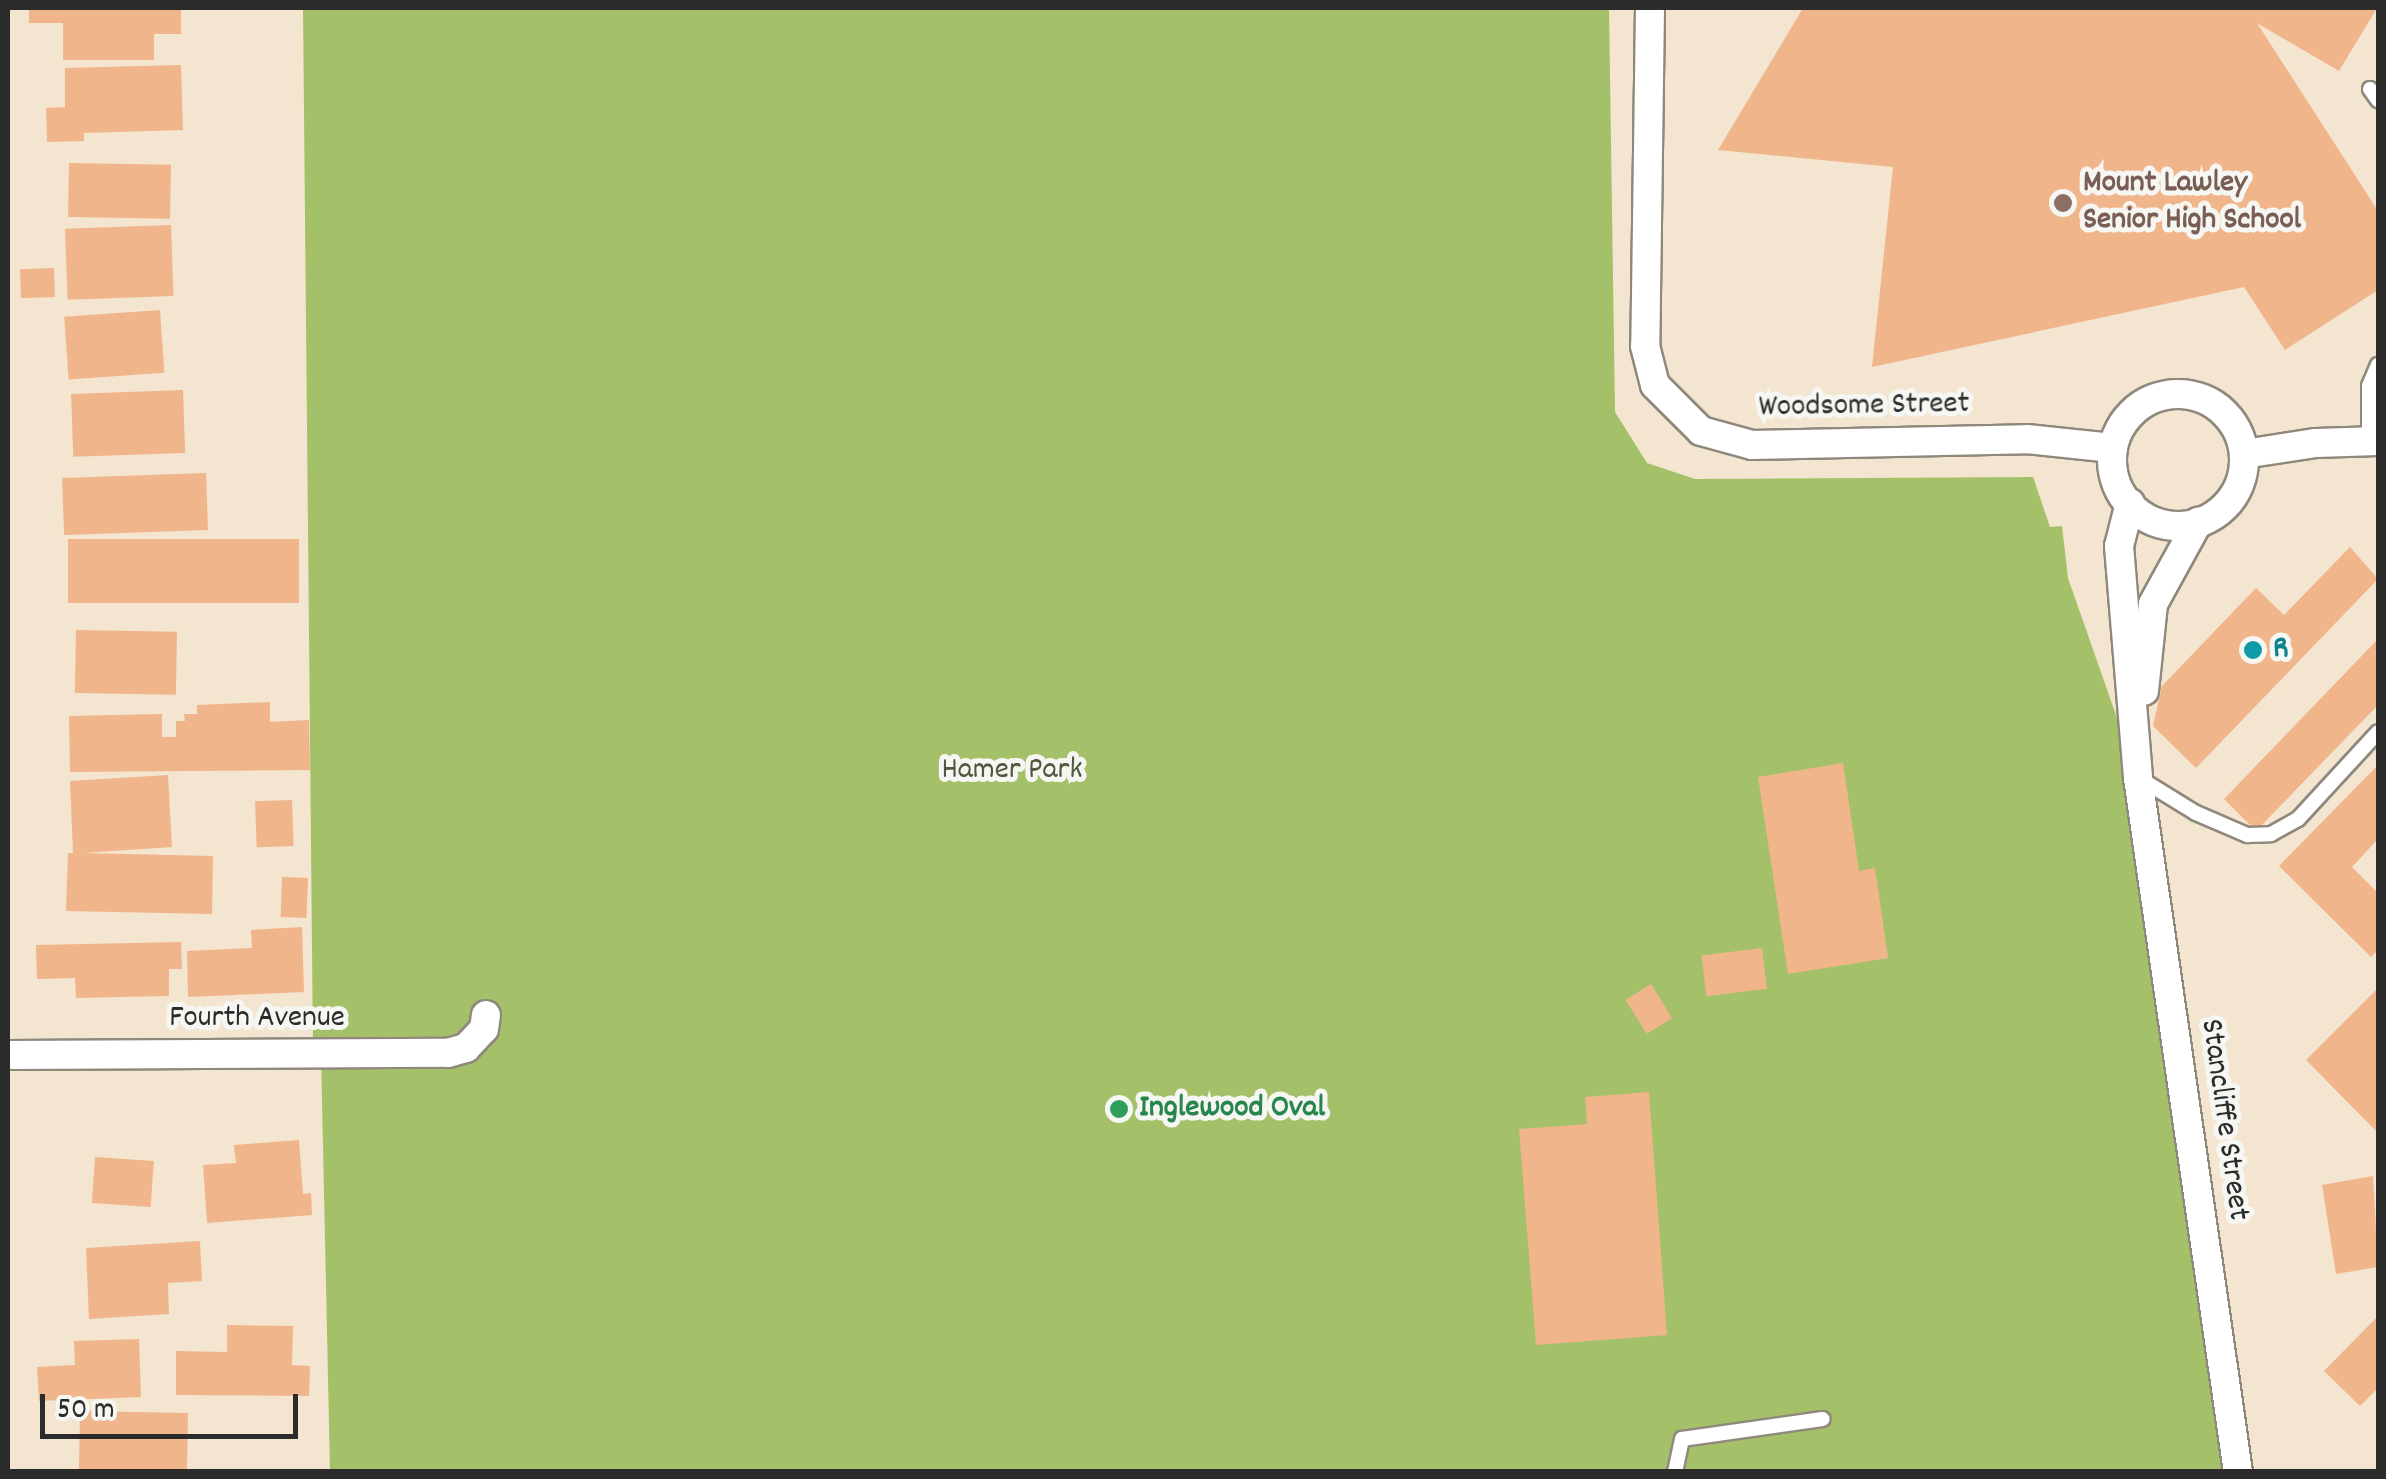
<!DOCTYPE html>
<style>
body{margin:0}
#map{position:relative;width:2386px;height:1479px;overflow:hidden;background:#f3e5cf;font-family:Dekko,sans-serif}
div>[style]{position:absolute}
.green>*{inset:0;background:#a4c169}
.building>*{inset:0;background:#f1b58c;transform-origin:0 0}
.roads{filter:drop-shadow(2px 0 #8f887d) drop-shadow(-2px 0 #8f887d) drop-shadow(0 2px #8f887d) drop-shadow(0 -2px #8f887d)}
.service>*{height:14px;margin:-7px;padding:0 7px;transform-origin:7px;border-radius:7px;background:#fff}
.minor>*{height:28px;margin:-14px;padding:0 14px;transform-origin:14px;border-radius:14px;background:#fff}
.minor>.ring{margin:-14px;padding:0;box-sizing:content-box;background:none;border:28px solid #fff;border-radius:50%}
.dots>*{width:28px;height:28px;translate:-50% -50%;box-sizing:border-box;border:5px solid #f6f6f2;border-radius:50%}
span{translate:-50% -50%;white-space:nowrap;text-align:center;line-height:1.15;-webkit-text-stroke:10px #f6f6f2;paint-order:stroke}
.education-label{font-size:32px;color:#785e54;font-weight:700}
.left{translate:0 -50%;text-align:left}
.street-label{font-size:32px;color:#2b2b2b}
.culture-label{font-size:32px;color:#0d838f;font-weight:700}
.park-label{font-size:32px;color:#4f583e}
.leisure-label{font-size:32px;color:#27864d;font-weight:700}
.frame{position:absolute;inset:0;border:10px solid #2b2b2b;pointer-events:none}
.scale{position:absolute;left:40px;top:1394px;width:258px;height:45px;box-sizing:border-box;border:5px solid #2b2b2b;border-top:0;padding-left:12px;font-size:30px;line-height:35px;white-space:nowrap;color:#2b2b2b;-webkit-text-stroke:8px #f6f6f2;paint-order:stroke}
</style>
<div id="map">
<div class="green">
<div style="clip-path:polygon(303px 8px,1609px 8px,1615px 412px,1647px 463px,1695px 479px,2033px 477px,2050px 527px,2062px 526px,2068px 578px,2138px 778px,2232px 1471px,330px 1471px,321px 1053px,313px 1052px)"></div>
</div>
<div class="building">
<div style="clip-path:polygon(29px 8px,181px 8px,181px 34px,154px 34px,154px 60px,63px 60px,63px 23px,29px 23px)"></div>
<div style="clip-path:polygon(1803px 8px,2377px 8px,2339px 71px,2257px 23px,2378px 211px,2378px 290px,2285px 350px,2244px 287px,1872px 367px,1893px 167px,1718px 150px)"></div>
<div style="clip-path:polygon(181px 65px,183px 130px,84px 133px,84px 141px,47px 142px,46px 108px,65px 107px,65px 68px)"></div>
<div style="left:69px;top:163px;width:102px;height:54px;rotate:1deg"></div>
<div style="left:171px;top:225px;width:71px;height:106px;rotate:88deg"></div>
<div style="left:54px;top:268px;width:29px;height:34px;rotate:88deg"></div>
<div style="left:160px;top:310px;width:63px;height:96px;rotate:86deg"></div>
<div style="left:183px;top:390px;width:63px;height:112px;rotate:88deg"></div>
<div style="left:206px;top:473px;width:57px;height:144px;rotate:88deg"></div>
<div style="left:68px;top:539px;width:231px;height:64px"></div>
<div style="clip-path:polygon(2350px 547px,2378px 579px,2196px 768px,2153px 726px,2162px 686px,2256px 588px,2284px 615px)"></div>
<div style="left:76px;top:630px;width:101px;height:63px;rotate:1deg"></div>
<div style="clip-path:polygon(2378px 639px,2378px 705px,2256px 831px,2224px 799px)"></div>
<div style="clip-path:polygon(270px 702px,270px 722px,309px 720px,310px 770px,70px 772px,69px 716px,162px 714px,162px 737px,176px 737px,176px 721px,185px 721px,184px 714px,197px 714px,197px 705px)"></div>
<div style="clip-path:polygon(1843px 763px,1859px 871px,1875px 868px,1888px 958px,1788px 974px,1758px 777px)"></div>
<div style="clip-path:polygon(2378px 765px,2378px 839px,2352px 867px,2378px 893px,2378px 950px,2371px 957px,2279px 866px)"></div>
<div style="clip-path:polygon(168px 775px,172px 847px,83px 853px,213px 856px,212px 914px,66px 911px,68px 853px,73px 853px,70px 781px)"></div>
<div style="left:292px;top:800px;width:46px;height:37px;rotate:88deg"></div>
<div style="left:282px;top:877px;width:26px;height:40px;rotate:2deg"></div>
<div style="clip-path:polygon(302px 927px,304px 992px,188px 997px,187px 951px,252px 948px,251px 930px)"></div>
<div style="clip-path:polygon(181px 942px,182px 969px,169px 969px,169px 996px,76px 998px,75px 978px,37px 979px,36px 945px)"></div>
<div style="left:1762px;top:948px;width:41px;height:61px;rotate:83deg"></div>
<div style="left:1651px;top:984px;width:40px;height:30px;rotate:58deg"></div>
<div style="clip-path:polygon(2378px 988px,2377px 1058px,2378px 1133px,2306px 1060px)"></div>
<div style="clip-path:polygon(1649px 1092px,1667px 1335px,1536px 1345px,1519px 1129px,1587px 1124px,1585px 1097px)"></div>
<div style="clip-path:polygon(299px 1140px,303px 1194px,311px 1193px,312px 1215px,207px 1223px,203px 1165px,236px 1163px,234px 1145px)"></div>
<div style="left:95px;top:1157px;width:59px;height:46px;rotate:4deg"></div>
<div style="clip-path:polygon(2373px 1176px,2378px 1267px,2336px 1274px,2322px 1185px)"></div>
<div style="clip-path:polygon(200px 1241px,202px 1281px,168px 1283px,169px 1314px,89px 1319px,86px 1248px)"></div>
<div style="clip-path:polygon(2378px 1316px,2378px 1388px,2360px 1406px,2324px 1371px)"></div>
<div style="clip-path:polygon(227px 1325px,293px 1326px,292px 1365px,310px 1366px,309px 1396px,176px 1395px,176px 1351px,227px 1352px)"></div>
<div style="clip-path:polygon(139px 1339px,141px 1397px,39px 1401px,37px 1367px,75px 1365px,74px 1341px)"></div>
<div style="left:80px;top:1411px;width:108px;height:61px;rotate:1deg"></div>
</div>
<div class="roads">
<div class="service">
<div style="left:2370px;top:89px;width:14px;rotate:54deg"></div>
<div style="left:2369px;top:441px;width:55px;rotate:-90deg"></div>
<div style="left:2369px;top:386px;width:23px;rotate:-67deg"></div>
<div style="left:2139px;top:778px;width:67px;rotate:31.6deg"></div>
<div style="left:2196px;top:813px;width:56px;rotate:23.3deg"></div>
<div style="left:2247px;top:835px;width:24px;rotate:-2deg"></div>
<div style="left:2271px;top:834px;width:31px;rotate:-29deg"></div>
<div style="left:2298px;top:819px;width:118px;rotate:-47.4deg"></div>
<div style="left:1675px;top:1472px;width:34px;rotate:-78deg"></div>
<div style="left:1682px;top:1439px;width:142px;rotate:-8.1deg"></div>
</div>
<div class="minor">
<div style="left:1650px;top:8px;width:338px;rotate:90.8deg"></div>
<div style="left:1645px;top:346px;width:40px;rotate:75.6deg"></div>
<div style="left:1655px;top:385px;width:65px;rotate:45deg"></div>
<div style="left:1701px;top:431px;width:53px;rotate:15.4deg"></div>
<div style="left:1752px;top:445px;width:275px;rotate:-1.2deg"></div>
<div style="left:2027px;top:439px;width:86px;rotate:6deg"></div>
<div class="ring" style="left:2112px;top:394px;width:104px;height:104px"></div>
<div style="left:2244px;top:454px;width:73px;rotate:-8.7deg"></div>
<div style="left:2316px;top:443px;width:62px;rotate:-1.8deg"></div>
<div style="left:2130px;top:503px;width:44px;rotate:104.3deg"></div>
<div style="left:2119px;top:546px;width:233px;rotate:85.3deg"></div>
<div style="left:2138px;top:778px;width:701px;rotate:81.8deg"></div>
<div style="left:2144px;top:691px;width:87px;rotate:-84.1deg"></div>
<div style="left:2153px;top:604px;width:94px;rotate:-61.2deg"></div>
<div style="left:8px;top:1055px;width:440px;rotate:-0.3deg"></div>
<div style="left:448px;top:1053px;width:19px;rotate:-16deg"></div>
<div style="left:466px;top:1048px;width:26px;rotate:-47deg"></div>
<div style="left:484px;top:1029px;width:14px;rotate:-82deg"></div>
</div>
</div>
<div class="dots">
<div style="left:2063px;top:203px;background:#8d6e63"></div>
<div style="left:2253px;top:650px;background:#0f9aa8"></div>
<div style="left:1119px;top:1109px;background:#2e9e5b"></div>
</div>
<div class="education-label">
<span class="left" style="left:2083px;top:203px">Mount Lawley<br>Senior High School</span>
</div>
<div class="street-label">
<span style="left:1864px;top:407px;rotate:-1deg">Woodsome Street</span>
<span style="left:257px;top:1019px">Fourth Avenue</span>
<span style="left:2223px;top:1120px;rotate:82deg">Stancliffe Street</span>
</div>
<div class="culture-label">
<span class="left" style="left:2273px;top:650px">R</span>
</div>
<div class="park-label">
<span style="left:1012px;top:771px">Hamer Park</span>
</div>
<div class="leisure-label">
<span class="left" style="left:1139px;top:1109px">Inglewood Oval</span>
</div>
<div class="frame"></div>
<div class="scale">50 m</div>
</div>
